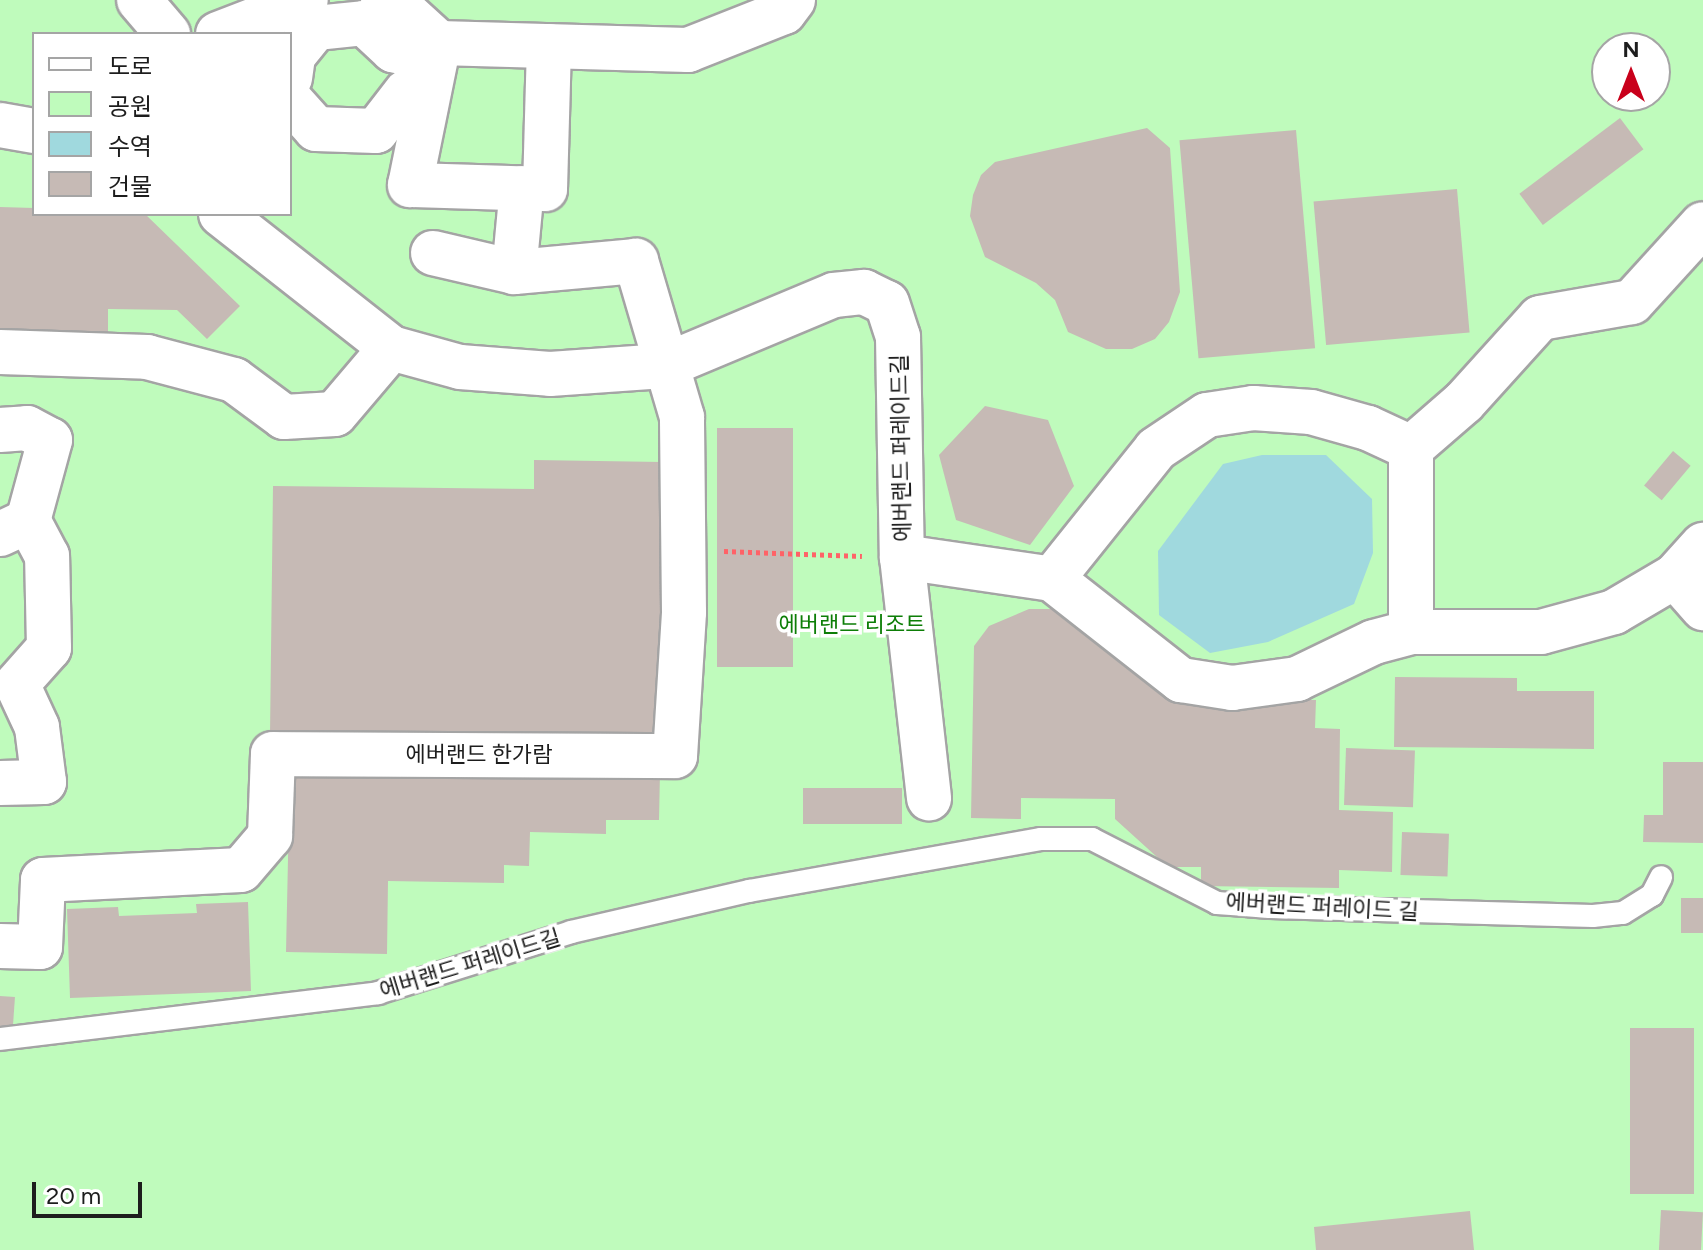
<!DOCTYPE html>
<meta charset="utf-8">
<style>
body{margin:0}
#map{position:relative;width:1703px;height:1250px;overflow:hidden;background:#eee8e2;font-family:Figtree,"Noto Sans KR",sans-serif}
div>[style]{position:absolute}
.park>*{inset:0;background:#bffbbc}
.water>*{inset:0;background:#a0d9de}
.building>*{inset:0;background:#c6bab5;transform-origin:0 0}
.path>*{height:5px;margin-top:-2.5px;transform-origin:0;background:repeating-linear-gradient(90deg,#ff6267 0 4px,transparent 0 8px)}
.roads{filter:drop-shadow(2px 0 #a4a4a4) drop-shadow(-2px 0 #a4a4a4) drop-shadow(0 2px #a4a4a4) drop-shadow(0 -2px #a4a4a4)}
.lane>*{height:22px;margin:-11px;padding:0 11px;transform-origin:11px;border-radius:11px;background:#fff}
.street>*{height:44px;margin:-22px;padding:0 22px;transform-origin:22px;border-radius:22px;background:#fff}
span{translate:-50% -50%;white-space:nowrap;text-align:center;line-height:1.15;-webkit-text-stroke:7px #fff;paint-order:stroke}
.street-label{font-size:22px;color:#1d1d1d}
.park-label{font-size:22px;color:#0d7e07}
.legend{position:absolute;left:32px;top:32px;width:260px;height:184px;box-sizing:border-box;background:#fff;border:2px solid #a5a5a5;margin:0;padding:10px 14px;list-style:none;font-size:24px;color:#1d1d1d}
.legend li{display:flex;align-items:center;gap:16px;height:40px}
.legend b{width:40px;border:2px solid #a5a5a5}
.north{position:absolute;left:1591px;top:32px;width:80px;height:80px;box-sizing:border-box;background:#fff;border:2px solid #a5a5a5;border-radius:50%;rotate:0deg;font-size:22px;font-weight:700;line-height:32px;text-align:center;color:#1d1d1d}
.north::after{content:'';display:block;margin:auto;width:28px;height:36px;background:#c9001b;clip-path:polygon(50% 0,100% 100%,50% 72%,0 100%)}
.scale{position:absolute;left:32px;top:1182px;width:110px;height:36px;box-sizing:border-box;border:4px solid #1d1d1d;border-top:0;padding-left:10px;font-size:24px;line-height:28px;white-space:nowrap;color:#1d1d1d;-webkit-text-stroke:6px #fff;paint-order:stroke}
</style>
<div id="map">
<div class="park">
<div style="clip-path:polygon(evenodd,0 0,1703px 0,1703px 1250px,0 1250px,0 0,34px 34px,290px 34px,290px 214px,34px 214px,34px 34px,0 0,1607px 48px,1655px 48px,1655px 96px,1607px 96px,1607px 48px)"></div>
</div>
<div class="water">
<div style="clip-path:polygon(1262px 455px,1326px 455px,1372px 499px,1373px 553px,1354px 604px,1268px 642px,1210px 653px,1159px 615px,1158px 551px,1223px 464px)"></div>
</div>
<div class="building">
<div style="left:1620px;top:118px;width:39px;height:126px;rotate:53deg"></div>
<div style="clip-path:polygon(1147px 128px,1170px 148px,1180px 292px,1169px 322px,1155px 339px,1132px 349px,1106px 349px,1068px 332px,1055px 300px,1036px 283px,985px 257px,970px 216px,973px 195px,981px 175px,995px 162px)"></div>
<div style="left:1296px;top:130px;width:219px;height:117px;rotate:85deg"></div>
<div style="left:1457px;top:189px;width:144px;height:144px;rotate:85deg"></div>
<div style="clip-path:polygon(0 207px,34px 208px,34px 214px,145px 214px,240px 306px,207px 339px,177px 310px,108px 309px,108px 337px,0 337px)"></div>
<div style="clip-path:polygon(985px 406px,1048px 420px,1074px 486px,1030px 545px,956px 520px,939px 455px)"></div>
<div style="left:717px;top:428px;width:76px;height:239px"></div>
<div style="left:1673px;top:451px;width:23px;height:45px;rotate:40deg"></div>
<div style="clip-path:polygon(534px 460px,662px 462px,659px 752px,270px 734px,273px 486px,534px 489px)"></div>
<div style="clip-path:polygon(1029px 609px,1053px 609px,1075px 617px,1167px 697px,1316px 700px,1315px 728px,1340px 729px,1339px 810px,1393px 812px,1392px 872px,1339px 870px,1339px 888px,1201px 886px,1201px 867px,1168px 867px,1115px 819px,1115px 799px,1021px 798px,1021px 819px,971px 818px,974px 646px,989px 626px)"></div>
<div style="clip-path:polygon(1395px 677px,1517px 678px,1517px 691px,1594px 691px,1594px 749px,1394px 747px)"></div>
<div style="left:1346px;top:748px;width:69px;height:57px;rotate:2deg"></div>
<div style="clip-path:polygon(1663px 762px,1703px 762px,1703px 843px,1643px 842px,1644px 815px,1663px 815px)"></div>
<div style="clip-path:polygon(290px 765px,660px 772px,659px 820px,606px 820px,606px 834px,530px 832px,529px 866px,504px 865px,504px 883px,388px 881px,387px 954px,286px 952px)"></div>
<div style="left:803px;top:788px;width:99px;height:36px"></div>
<div style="left:1402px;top:832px;width:47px;height:43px;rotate:2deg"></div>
<div style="left:1681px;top:898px;width:22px;height:35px"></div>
<div style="clip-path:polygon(248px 902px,251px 991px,70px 998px,67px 909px,118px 907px,119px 916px,197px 913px,196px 904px)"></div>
<div style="left:0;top:996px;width:15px;height:39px;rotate:4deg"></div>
<div style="left:1630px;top:1028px;width:64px;height:166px"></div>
<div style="left:1661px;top:1210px;width:42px;height:40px;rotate:3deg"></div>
<div style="clip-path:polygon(1470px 1211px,1474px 1250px,1316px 1250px,1314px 1227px)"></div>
</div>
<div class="path">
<div style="left:724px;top:551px;width:138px;rotate:2.1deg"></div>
</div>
<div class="roads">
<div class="lane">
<div style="left:0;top:1039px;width:381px;rotate:-6.9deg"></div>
<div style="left:378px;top:993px;width:202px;rotate:-17.5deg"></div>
<div style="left:571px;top:932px;width:183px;rotate:-13deg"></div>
<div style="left:749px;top:891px;width:297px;rotate:-10.1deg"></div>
<div style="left:1041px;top:839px;width:51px"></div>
<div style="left:1092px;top:839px;width:140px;rotate:27.1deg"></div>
<div style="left:1217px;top:903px;width:53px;rotate:4.3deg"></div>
<div style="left:1270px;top:907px;width:323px;rotate:1.6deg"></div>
<div style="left:1593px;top:916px;width:30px;rotate:-6deg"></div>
<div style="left:1623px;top:913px;width:34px;rotate:-32deg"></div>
<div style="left:1652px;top:895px;width:20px;rotate:-63deg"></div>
</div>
<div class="street">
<div style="left:139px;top:0;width:45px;rotate:49.5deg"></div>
<div style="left:383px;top:0;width:12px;rotate:14deg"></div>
<div style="left:395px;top:3px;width:59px;rotate:42.3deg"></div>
<div style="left:439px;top:43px;width:249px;rotate:1.6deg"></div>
<div style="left:688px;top:50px;width:103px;rotate:-21.6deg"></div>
<div style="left:784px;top:12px;width:15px;rotate:-53deg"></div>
<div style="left:218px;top:34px;width:94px;rotate:-21.1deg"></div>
<div style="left:439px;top:43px;width:145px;rotate:101.5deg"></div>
<div style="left:410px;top:185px;width:135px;rotate:1.7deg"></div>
<div style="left:545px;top:189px;width:143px;rotate:-88.4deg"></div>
<div style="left:290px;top:78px;width:22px;rotate:-82deg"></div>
<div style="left:293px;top:56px;width:36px;rotate:-51deg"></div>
<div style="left:316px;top:28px;width:48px;rotate:-5.9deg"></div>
<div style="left:364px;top:23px;width:40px;rotate:43deg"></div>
<div style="left:393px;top:50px;width:43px;rotate:13.4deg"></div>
<div style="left:290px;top:100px;width:39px;rotate:48deg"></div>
<div style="left:316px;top:129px;width:60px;rotate:1.9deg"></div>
<div style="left:376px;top:131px;width:49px;rotate:-52.4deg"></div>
<div style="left:0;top:125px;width:35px;rotate:10deg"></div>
<div style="left:221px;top:214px;width:216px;rotate:38.2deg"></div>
<div style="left:391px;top:348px;width:72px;rotate:15.4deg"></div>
<div style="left:460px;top:367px;width:90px;rotate:4.4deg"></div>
<div style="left:550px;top:374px;width:114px;rotate:-4deg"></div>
<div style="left:664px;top:366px;width:184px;rotate:-22.7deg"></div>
<div style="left:834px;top:295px;width:30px;rotate:-6deg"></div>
<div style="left:864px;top:292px;width:25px;rotate:26deg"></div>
<div style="left:887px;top:303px;width:36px;rotate:72deg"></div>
<div style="left:898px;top:337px;width:220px;rotate:89deg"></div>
<div style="left:902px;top:557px;width:243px;rotate:83.6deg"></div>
<div style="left:433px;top:253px;width:83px;rotate:13.2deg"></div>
<div style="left:514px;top:272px;width:84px;rotate:-84.6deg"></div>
<div style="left:0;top:352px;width:147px;rotate:1.9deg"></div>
<div style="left:147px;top:357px;width:90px;rotate:14.8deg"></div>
<div style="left:234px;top:380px;width:62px;rotate:36.5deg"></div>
<div style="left:284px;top:417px;width:51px;rotate:-3.4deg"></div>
<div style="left:335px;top:414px;width:87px;rotate:-49.7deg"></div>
<div style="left:0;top:430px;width:27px;rotate:-4deg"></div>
<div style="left:27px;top:428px;width:26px;rotate:28deg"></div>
<div style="left:50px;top:440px;width:84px;rotate:105.2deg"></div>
<div style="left:28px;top:521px;width:31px;rotate:155deg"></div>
<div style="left:902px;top:557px;width:152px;rotate:8.3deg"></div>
<div style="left:1052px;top:579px;width:164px;rotate:38.1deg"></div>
<div style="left:1181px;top:680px;width:52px;rotate:8.9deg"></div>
<div style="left:1232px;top:688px;width:66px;rotate:-7.9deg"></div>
<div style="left:1297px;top:679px;width:85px;rotate:-25.7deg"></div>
<div style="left:1374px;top:642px;width:38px;rotate:-15deg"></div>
<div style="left:1411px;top:632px;width:130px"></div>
<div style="left:1541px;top:632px;width:76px;rotate:-15.3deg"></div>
<div style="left:1614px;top:612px;width:71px;rotate:-30.5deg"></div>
<div style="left:1675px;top:576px;width:42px;rotate:-47.9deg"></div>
<div style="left:1675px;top:576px;width:43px;rotate:48.8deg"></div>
<div style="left:1052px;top:579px;width:166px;rotate:-51.3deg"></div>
<div style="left:1156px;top:449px;width:61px;rotate:-33.7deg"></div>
<div style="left:1207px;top:415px;width:47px;rotate:-8.7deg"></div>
<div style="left:1253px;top:408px;width:58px;rotate:3.9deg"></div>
<div style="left:1311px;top:412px;width:59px;rotate:15.7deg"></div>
<div style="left:1368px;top:428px;width:47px;rotate:24.9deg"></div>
<div style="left:1411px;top:448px;width:70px;rotate:-41deg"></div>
<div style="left:1464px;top:402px;width:113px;rotate:-47.9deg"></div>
<div style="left:1540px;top:318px;width:93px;rotate:-9.9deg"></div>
<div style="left:1632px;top:302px;width:105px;rotate:-47.7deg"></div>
<div style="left:1411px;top:632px;width:184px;rotate:-90deg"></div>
<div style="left:0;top:783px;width:44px;rotate:-1.3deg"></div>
<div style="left:44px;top:782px;width:55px;rotate:-97.3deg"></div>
<div style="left:37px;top:727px;width:47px;rotate:-114.9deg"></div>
<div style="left:17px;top:684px;width:48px;rotate:-48.4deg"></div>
<div style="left:49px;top:648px;width:92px;rotate:-91.2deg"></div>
<div style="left:47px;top:556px;width:40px;rotate:-118deg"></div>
<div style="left:0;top:946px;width:40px;rotate:1.4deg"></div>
<div style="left:40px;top:947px;width:67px;rotate:-87.4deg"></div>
<div style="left:43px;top:880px;width:198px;rotate:-2.9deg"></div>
<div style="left:241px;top:870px;width:45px;rotate:-49.5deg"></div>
<div style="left:270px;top:836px;width:82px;rotate:-87.9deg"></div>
<div style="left:273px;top:754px;width:402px;rotate:0.3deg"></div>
<div style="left:675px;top:756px;width:144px;rotate:-86.4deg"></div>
<div style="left:684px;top:612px;width:195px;rotate:-90.6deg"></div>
<div style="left:682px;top:417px;width:163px;rotate:-106.4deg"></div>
<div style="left:636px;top:261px;width:122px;rotate:174.8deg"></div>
</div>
</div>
<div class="street-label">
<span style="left:901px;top:448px;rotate:-91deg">에버랜드 퍼레이드길</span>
<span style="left:479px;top:755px">에버랜드 한가람</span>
<span style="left:1322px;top:907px;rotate:3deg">에버랜드 퍼레이드 길</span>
<span style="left:470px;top:964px;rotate:-17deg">에버랜드 퍼레이드길</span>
</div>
<div class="park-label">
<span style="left:852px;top:625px">에버랜드 리조트</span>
</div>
<ul class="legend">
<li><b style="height:10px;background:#fff"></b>도로</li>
<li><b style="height:22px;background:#bffbbc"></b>공원</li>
<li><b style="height:22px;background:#a0d9de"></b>수역</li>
<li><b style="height:22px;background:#c6bab5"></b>건물</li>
</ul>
<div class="north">N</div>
<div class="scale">20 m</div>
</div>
